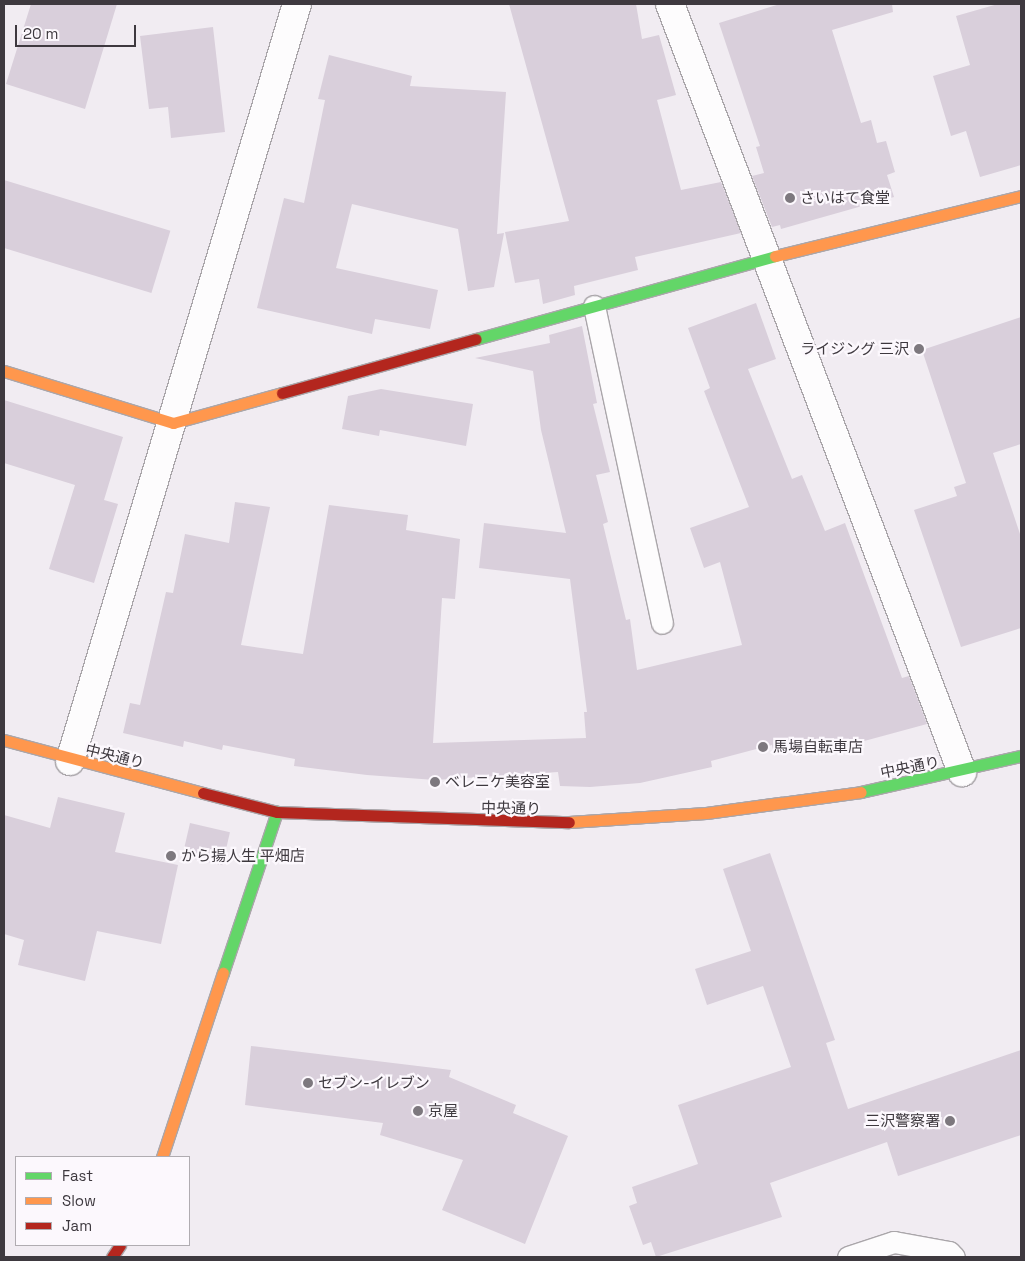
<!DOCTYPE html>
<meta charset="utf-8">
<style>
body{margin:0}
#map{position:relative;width:1025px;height:1261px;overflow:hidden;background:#f1ecf2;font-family:"Space Grotesk","Noto Sans JP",sans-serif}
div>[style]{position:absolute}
.building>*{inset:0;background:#d9cfdb;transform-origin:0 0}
.roads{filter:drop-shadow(1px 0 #aaa6aa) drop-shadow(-1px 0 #aaa6aa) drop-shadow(0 1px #aaa6aa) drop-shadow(0 -1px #aaa6aa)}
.lane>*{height:21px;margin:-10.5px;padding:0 10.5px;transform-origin:10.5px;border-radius:10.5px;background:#fdfcfd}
.street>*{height:28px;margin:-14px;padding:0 14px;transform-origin:14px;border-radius:14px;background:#fdfcfd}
.fast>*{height:11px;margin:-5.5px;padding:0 5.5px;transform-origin:5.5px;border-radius:5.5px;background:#63d668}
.slow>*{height:11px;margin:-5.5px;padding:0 5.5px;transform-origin:5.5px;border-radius:5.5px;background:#ff974d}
.jam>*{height:11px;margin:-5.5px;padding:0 5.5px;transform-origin:5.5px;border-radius:5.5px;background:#b3261e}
.dots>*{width:14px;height:14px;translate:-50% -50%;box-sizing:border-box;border:2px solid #fcf8fd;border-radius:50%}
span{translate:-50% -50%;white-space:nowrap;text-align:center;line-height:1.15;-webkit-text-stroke:4.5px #fcf8fd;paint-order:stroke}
.poi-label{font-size:15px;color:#3e393f}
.left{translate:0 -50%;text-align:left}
.right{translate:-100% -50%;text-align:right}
.street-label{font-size:15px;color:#3e393f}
.frame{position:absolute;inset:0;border:5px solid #3e393f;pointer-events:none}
.legend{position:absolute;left:15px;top:1156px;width:175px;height:90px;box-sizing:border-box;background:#fcf8fd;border:1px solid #b0acb1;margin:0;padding:6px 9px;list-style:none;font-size:15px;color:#3e393f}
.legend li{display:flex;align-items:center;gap:10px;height:25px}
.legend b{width:25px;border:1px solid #b0acb1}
.scale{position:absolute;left:15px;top:25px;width:121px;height:22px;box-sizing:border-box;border:2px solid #3e393f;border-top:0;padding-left:6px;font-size:15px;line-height:18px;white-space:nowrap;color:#3e393f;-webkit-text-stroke:4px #fcf8fd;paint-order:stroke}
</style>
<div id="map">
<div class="building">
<div style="clip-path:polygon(31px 4px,117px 4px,85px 109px,6px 84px)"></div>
<div style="clip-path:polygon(509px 4px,636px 4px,642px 39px,659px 35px,676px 95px,657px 100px,681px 190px,721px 182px,741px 233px,635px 257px,638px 270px,574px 286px,575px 295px,543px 304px,539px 279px,515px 283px,505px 232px,569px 221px)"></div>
<div style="clip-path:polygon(780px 4px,892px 4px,893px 12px,832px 30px,861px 123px,871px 120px,877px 143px,886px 141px,895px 172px,887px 175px,894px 197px,781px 229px,780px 225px,772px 227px,752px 176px,764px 173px,756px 147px,760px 146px,719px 23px)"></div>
<div style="clip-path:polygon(998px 4px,1021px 4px,1021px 165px,980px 177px,966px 131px,951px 136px,933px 76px,970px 65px,956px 16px)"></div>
<div style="clip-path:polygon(213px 27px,225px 132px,171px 138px,168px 107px,149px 109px,140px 36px)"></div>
<div style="clip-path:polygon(329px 55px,412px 76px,410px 86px,506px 92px,497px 234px,504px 233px,494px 287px,468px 291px,458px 229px,352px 204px,336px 268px,438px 290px,430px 329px,375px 319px,372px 334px,257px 308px,284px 198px,304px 203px,325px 100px,318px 99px)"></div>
<div style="left:4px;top:180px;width:174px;height:65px;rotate:17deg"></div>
<div style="clip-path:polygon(756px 303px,776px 359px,748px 369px,792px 479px,802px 475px,825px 531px,845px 523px,902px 678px,909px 676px,927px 724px,820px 753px,817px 744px,774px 755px,772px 745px,711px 761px,712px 767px,640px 783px,590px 787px,560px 786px,558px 772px,435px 780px,367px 775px,294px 766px,295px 759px,223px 745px,222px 750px,184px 741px,183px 747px,123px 733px,130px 703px,140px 705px,166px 592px,173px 593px,185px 534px,229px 543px,235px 502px,270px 507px,241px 645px,303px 654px,329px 505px,408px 515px,406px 530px,460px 539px,455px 599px,442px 598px,433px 743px,586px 738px,584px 712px,587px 712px,570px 579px,479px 568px,484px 523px,566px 533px,541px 430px,533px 371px,475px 358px,550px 343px,549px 335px,582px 326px,597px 403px,593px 404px,610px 472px,596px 475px,608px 522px,603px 524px,626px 620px,630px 619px,637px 670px,742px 645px,720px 562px,704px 568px,690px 528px,749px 507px,704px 391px,710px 388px,688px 328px)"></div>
<div style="clip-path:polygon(1021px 317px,1021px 444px,993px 453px,1021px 537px,1021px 628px,961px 647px,914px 510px,957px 496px,954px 487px,966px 483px,922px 350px)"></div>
<div style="clip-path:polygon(381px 389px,473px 404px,466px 446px,380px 430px,379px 436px,342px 429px,348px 396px)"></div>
<div style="clip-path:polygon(4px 400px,123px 437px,104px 500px,118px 504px,94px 583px,49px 569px,75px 485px,4px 463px)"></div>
<div style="clip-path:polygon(58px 797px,125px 813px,115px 852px,178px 865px,161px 944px,97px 931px,85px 981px,18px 965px,24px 940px,4px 934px,4px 815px,50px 828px)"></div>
<div style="left:190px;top:823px;width:41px;height:34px;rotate:13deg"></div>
<div style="clip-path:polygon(770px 853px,835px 1040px,826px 1043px,848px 1109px,1021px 1050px,1021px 1135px,898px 1176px,887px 1142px,770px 1183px,782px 1217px,656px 1257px,651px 1242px,643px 1245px,629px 1206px,637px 1203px,632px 1187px,698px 1164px,678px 1105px,791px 1067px,763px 986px,707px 1005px,695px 969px,751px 951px,723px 869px)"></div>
<div style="clip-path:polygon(251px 1046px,451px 1070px,449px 1077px,516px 1105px,513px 1113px,568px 1136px,525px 1244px,442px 1210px,463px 1160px,380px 1135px,383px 1123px,245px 1105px)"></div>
</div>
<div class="roads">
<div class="lane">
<div style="left:594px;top:306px;width:324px;rotate:77.9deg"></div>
<div style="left:848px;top:1257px;width:48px;rotate:-18.1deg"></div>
<div style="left:894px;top:1242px;width:56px;rotate:10.3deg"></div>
<div style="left:949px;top:1252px;width:7px;rotate:45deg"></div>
</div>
<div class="street">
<div style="left:670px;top:4px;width:822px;rotate:69.18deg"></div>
<div style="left:70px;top:761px;width:790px;rotate:-73.31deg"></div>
</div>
<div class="fast">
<div style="left:476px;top:339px;width:310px;rotate:-15.5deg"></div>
<div style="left:861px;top:792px;width:164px;rotate:-12.7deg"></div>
<div style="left:223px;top:973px;width:170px;rotate:-71.5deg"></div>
</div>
<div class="slow">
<div style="left:775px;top:256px;width:253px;rotate:-13.7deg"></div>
<div style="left:4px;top:371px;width:177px;rotate:17.1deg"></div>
<div style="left:173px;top:423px;width:113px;rotate:-15.4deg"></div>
<div style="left:4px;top:740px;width:206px;rotate:14.9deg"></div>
<div style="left:569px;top:822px;width:137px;rotate:-3.8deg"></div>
<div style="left:706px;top:813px;width:156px;rotate:-7.7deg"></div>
<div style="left:162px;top:1157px;width:194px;rotate:-71.7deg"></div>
</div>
<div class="jam">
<div style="left:282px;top:393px;width:201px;rotate:-15.6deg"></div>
<div style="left:203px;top:793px;width:76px;rotate:14.4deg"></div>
<div style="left:277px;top:812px;width:292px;rotate:2deg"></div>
<div style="left:112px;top:1257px;width:14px;rotate:-56deg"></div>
</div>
</div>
<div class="dots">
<div style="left:790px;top:198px;background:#7d787e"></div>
<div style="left:919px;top:349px;background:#7d787e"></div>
<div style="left:763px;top:747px;background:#7d787e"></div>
<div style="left:435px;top:782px;background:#7d787e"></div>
<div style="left:171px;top:856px;background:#7d787e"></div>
<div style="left:308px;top:1083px;background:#7d787e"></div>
<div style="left:418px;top:1111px;background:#7d787e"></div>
<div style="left:950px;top:1121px;background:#7d787e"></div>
</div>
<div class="poi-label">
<span class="left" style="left:800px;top:198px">さいはて食堂</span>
<span class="right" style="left:909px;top:349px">ライジング 三沢</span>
<span class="left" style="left:773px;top:747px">馬場自転車店</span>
<span class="left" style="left:445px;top:782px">ベレニケ美容室</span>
<span class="left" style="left:181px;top:856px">から揚人生 平畑店</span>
<span class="left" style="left:318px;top:1083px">セブン-イレブン</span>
<span class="left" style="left:428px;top:1111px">京屋</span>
<span class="right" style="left:940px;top:1121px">三沢警察署</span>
</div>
<div class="street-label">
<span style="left:115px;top:756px;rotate:14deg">中央通り</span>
<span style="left:910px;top:767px;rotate:-11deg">中央通り</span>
<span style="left:511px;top:808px;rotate:1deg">中央通り</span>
</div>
<div class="frame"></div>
<ul class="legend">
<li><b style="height:6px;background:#63d668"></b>Fast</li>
<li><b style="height:6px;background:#ff974d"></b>Slow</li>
<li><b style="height:6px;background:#b3261e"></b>Jam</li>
</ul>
<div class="scale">20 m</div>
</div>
